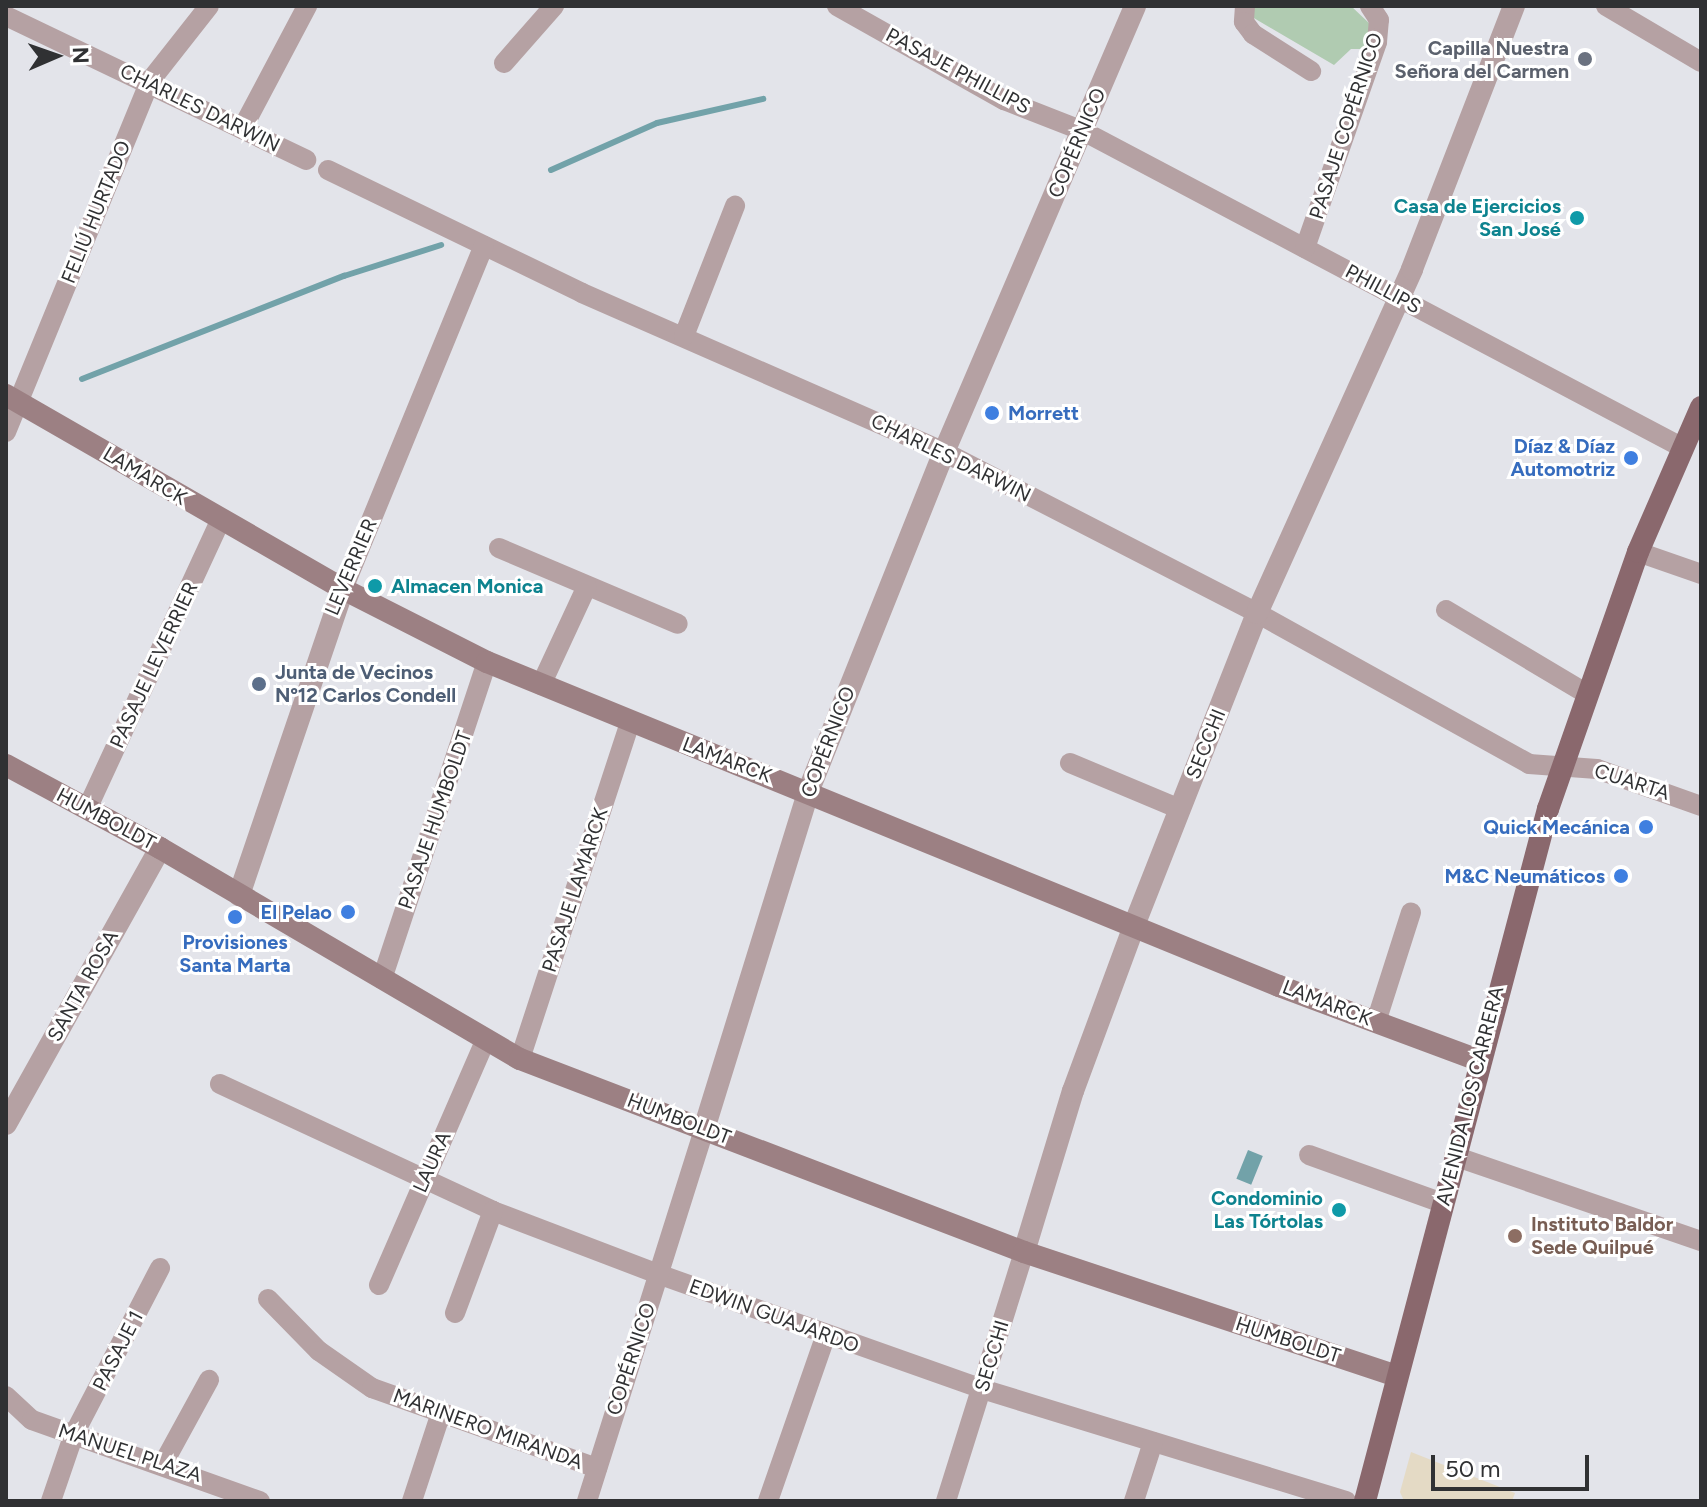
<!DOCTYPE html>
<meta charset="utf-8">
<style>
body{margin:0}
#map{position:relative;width:1707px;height:1507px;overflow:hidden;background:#e3e4ea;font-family:Figtree,sans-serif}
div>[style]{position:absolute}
.commercial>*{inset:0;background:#e4dac5}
.green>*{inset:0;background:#b0cbb1}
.water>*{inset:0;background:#72a2a9;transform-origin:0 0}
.stream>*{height:6px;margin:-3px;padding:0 3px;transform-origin:3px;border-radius:3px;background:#72a2a9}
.minor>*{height:20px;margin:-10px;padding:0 10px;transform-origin:10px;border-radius:10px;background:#b5a1a3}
.tertiary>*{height:22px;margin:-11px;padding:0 11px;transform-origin:11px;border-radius:11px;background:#b5a1a3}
.secondary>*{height:22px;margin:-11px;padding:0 11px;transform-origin:11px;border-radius:11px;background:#9c8083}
.primary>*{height:22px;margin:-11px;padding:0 11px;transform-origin:11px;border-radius:11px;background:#8a686d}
.dots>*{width:22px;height:22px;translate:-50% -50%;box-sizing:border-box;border:4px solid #fff;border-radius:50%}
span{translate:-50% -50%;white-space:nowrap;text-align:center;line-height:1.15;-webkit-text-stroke:6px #fff;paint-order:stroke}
.worship-label{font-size:20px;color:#5b616d;font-weight:700}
.right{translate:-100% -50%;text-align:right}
.street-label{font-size:20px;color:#303133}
.culture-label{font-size:20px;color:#0d838f;font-weight:700}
.left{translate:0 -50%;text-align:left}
.shop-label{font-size:20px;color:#366cbe;font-weight:700}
.service-label{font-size:20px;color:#4e5e75;font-weight:700}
.education-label{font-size:20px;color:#785e54;font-weight:700}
.frame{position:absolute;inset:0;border:8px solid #303133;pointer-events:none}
.north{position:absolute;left:16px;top:16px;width:80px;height:80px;-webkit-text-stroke:6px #fff;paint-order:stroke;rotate:88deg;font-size:22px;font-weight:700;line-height:32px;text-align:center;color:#303133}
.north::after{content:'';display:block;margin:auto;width:28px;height:36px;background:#303133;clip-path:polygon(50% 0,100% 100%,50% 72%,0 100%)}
.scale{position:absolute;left:1431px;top:1455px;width:158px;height:36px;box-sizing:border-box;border:4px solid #303133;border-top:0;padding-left:10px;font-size:24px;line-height:28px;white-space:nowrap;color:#303133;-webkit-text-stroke:6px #fff;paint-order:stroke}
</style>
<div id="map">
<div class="commercial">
<div style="clip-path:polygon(1411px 1452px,1515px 1493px,1512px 1501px,1404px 1501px,1400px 1492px)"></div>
</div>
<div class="green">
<div style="clip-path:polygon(1249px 6px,1351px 6px,1370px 24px,1368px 49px,1351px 49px,1334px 65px,1247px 14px)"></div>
</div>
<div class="water">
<div style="left:1248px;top:1150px;width:16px;height:31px;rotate:22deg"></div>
</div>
<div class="stream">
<div style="left:551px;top:170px;width:116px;rotate:-23.9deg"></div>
<div style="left:657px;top:123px;width:109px;rotate:-12.8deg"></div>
<div style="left:82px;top:379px;width:282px;rotate:-21.5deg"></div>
<div style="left:344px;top:276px;width:102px;rotate:-17.7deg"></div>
</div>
<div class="minor">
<div style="left:837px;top:6px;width:192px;rotate:29.4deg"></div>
<div style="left:1004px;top:100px;width:85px;rotate:21.4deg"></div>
<div style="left:1083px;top:131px;width:679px;rotate:27.85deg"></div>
<div style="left:1245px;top:6px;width:16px;rotate:94deg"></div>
<div style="left:1244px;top:22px;width:15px;rotate:53deg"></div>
<div style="left:1253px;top:34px;width:69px;rotate:32.5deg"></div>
<div style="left:1606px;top:6px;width:110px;rotate:30.5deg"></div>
<div style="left:6px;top:16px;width:333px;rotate:25.6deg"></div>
<div style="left:504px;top:63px;width:76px;rotate:-48.7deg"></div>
<div style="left:242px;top:129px;width:139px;rotate:-62.1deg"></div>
<div style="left:328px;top:170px;width:282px;rotate:25.8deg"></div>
<div style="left:582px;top:293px;width:395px;rotate:23.7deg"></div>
<div style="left:944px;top:452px;width:352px;rotate:27.2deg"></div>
<div style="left:1257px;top:613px;width:311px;rotate:29deg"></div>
<div style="left:1529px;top:764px;width:68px;rotate:4.2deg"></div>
<div style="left:1597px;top:769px;width:110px;rotate:19.6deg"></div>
<div style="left:1305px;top:248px;width:218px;rotate:-70.7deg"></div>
<div style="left:1377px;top:42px;width:22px;rotate:-85deg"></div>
<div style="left:1379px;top:20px;width:17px;rotate:-123deg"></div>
<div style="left:684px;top:336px;width:140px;rotate:-68.6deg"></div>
<div style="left:6px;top:432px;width:379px;rotate:-67.7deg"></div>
<div style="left:150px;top:81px;width:95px;rotate:-51.8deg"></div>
<div style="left:499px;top:548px;width:194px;rotate:23deg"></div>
<div style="left:1638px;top:552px;width:67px;rotate:19.2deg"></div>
<div style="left:343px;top:589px;width:371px;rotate:-67.7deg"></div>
<div style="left:1446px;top:610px;width:162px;rotate:30.8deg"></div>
<div style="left:541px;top:685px;width:109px;rotate:-65.1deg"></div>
<div style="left:1070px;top:763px;width:119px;rotate:22.7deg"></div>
<div style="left:87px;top:809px;width:317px;rotate:-65.2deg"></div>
<div style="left:382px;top:979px;width:334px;rotate:-71.7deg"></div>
<div style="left:1376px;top:1022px;width:115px;rotate:-72.3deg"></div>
<div style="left:520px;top:1059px;width:354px;rotate:-71.9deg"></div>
<div style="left:220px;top:1084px;width:301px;rotate:24.9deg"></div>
<div style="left:493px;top:1211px;width:177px;rotate:20.9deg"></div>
<div style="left:658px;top:1274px;width:344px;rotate:19.5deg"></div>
<div style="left:982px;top:1389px;width:381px;rotate:17.1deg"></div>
<div style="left:1309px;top:1155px;width:141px;rotate:19.8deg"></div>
<div style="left:1454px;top:1156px;width:261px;rotate:19deg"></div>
<div style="left:379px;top:1285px;width:268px;rotate:-66.5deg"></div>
<div style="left:268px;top:1299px;width:73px;rotate:45.6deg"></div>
<div style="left:319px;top:1351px;width:65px;rotate:34.9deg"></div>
<div style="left:372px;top:1388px;width:239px;rotate:19.6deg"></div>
<div style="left:455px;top:1313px;width:109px;rotate:-69.6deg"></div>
<div style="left:6px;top:1396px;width:35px;rotate:43deg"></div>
<div style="left:32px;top:1420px;width:242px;rotate:19.6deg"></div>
<div style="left:163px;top:1464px;width:96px;rotate:-61.3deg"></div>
<div style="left:51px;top:1501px;width:71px;rotate:-71.1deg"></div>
<div style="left:74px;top:1434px;width:187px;rotate:-62.6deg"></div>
<div style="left:412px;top:1501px;width:89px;rotate:-71.8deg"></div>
<div style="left:587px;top:1501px;width:390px;rotate:-72.5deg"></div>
<div style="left:768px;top:1501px;width:177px;rotate:-70.8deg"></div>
<div style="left:946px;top:1501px;width:261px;rotate:-72.6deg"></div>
<div style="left:1134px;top:1501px;width:62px;rotate:-72.1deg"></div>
</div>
<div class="tertiary">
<div style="left:239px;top:895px;width:323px;rotate:-71.2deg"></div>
<div style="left:6px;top:1124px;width:316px;rotate:-60.8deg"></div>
<div style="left:704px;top:1129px;width:353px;rotate:-72.8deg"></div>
<div style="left:808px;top:792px;width:366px;rotate:-68.2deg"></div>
<div style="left:944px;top:452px;width:485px;rotate:-66.8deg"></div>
<div style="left:1024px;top:1252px;width:168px;rotate:-73.1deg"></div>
<div style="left:1073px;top:1091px;width:179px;rotate:-69.7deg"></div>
<div style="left:1135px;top:923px;width:333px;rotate:-68.5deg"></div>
<div style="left:1257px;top:613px;width:377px;rotate:-65.7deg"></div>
<div style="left:1412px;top:269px;width:282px;rotate:-68.8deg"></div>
</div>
<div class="secondary">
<div style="left:6px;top:395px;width:389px;rotate:29.9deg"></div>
<div style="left:343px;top:589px;width:161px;rotate:26.9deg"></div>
<div style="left:487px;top:662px;width:856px;rotate:22.25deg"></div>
<div style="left:1279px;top:986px;width:212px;rotate:20.4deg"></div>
<div style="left:6px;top:765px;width:175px;rotate:28.3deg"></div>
<div style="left:160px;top:848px;width:417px;rotate:30.4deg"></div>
<div style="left:520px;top:1059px;width:540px;rotate:20.95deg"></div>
<div style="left:1024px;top:1252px;width:392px;rotate:18.4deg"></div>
</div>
<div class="primary">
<div style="left:1365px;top:1501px;width:716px;rotate:-75.19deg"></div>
<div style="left:1548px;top:809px;width:272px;rotate:-70.7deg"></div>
<div style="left:1638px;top:552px;width:158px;rotate:-66.5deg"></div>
</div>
<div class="dots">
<div style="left:1585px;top:59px;background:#6b7280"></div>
<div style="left:1577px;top:218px;background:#0f9aa8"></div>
<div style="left:992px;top:413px;background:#3f7fe0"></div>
<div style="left:1631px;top:458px;background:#3f7fe0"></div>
<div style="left:375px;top:586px;background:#0f9aa8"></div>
<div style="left:259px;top:684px;background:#5c6f8a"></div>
<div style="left:1646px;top:827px;background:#3f7fe0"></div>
<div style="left:1621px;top:876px;background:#3f7fe0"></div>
<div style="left:348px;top:912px;background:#3f7fe0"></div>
<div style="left:235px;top:917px;background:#3f7fe0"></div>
<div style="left:1339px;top:1210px;background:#0f9aa8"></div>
<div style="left:1515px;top:1236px;background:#8d6e63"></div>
</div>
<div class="worship-label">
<span class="right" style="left:1569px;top:60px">Capilla Nuestra<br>Señora del Carmen</span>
</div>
<div class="street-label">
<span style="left:958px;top:71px;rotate:28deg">PASAJE PHILLIPS</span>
<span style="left:200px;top:108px;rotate:26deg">CHARLES DARWIN</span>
<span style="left:1346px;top:126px;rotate:-72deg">PASAJE COPÉRNICO</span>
<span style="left:1077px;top:143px;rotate:-67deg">COPÉRNICO</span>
<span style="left:96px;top:212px;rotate:-68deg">FELIÚ HURTADO</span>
<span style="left:1383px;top:289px;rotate:28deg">PHILLIPS</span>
<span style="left:951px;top:458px;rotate:26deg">CHARLES DARWIN</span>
<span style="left:145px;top:476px;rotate:31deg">LAMARCK</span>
<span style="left:351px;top:567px;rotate:-67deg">LEVERRIER</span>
<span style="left:154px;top:665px;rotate:-65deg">PASAJE LEVERRIER</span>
<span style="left:828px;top:742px;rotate:-69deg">COPÉRNICO</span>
<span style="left:1206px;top:744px;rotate:-68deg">SECCHI</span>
<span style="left:727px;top:760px;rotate:21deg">LAMARCK</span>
<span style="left:1632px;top:782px;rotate:18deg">CUARTA</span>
<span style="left:106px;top:819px;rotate:28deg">HUMBOLDT</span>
<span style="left:435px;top:820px;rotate:-71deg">PASAJE HUMBOLDT</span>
<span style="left:575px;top:890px;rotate:-72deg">PASAJE LAMARCK</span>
<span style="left:83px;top:986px;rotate:-61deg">SANTA ROSA</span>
<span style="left:1327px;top:1003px;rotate:21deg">LAMARCK</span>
<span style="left:1470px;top:1096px;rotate:-76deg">AVENIDA LOS CARRERA</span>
<span style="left:679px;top:1119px;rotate:21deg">HUMBOLDT</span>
<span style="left:432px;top:1162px;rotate:-66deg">LAURA</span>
<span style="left:774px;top:1316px;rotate:20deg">EDWIN GUAJARDO</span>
<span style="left:1288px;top:1340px;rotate:18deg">HUMBOLDT</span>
<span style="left:118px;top:1351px;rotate:-63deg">PASAJE 1</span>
<span style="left:992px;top:1356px;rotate:-73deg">SECCHI</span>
<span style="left:631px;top:1359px;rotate:-72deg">COPÉRNICO</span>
<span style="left:488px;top:1429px;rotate:20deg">MARINERO MIRANDA</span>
<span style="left:130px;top:1453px;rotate:18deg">MANUEL PLAZA</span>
</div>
<div class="culture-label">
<span class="right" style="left:1561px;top:218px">Casa de Ejercicios<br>San José</span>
<span class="left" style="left:391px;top:586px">Almacen Monica</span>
<span class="right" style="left:1323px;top:1210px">Condominio<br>Las Tórtolas</span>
</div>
<div class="shop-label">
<span class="left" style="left:1008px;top:413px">Morrett</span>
<span class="right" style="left:1615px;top:458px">Díaz &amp; Díaz<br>Automotriz</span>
<span class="right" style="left:1630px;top:827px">Quick Mecánica</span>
<span class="right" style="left:1605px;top:876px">M&amp;C Neumáticos</span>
<span class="right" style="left:332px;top:912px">El Pelao</span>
<span style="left:235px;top:954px">Provisiones<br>Santa Marta</span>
</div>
<div class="service-label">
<span class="left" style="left:275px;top:684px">Junta de Vecinos<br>Nº12 Carlos Condell</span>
</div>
<div class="education-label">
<span class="left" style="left:1531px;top:1236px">Instituto Baldor<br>Sede Quilpué</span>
</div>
<div class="frame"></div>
<div class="north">N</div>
<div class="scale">50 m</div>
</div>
